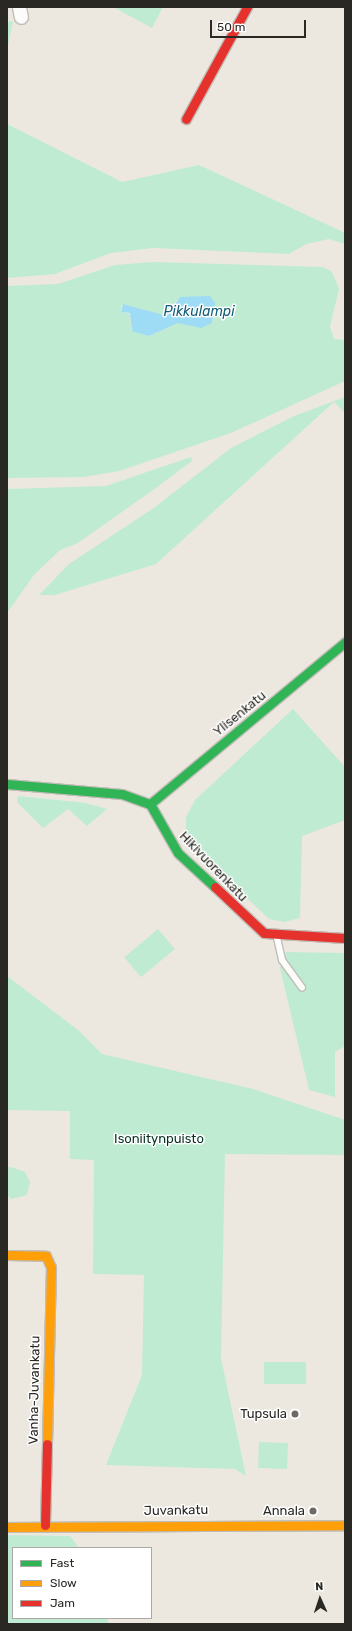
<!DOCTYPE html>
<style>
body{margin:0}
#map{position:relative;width:352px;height:1631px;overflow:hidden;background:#ece8e0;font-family:Rubik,sans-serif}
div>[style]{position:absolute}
.green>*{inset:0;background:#bfebd3;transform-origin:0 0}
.water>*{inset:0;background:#9edbf4}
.roads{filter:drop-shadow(1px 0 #c0bdb7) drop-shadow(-1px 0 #c0bdb7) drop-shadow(0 1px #c0bdb7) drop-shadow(0 -1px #c0bdb7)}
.lane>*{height:6px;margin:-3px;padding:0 3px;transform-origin:3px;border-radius:3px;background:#fcfcfa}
.street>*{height:13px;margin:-6.5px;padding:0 6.5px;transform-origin:6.5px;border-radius:6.5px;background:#fcfcfa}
.fast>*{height:9px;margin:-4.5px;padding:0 4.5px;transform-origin:4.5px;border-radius:4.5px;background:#30b455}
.slow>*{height:9px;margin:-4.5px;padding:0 4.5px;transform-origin:4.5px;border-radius:4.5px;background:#ff9f0a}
.jam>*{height:9px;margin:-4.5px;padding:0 4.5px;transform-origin:4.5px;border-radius:4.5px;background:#e5322d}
.dots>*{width:11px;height:11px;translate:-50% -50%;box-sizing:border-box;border:2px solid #fff;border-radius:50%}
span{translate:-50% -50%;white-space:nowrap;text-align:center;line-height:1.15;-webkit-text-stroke:3px #fff;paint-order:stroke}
.street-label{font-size:13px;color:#2a2823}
.park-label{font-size:13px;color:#083122}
.poi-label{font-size:13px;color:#2a2823}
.right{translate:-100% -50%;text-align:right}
.water-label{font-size:14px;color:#145c77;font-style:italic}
.frame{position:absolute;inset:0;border:8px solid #2a2823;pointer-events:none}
.legend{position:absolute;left:12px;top:1547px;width:140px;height:72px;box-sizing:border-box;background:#fff;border:1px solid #aaa9a7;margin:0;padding:5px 7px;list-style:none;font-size:12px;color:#2a2823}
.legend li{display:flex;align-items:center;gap:8px;height:20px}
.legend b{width:20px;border:1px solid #aaa9a7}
.north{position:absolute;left:300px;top:1579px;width:40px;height:40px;-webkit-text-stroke:3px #fff;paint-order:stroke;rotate:357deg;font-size:11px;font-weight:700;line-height:16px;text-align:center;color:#2a2823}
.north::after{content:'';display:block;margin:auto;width:14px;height:18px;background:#2a2823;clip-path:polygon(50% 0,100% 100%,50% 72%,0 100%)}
.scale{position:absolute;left:210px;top:20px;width:96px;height:18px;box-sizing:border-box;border:2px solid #2a2823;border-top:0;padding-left:5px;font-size:12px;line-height:14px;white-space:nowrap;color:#2a2823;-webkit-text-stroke:3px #fff;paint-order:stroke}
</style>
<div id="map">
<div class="green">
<div style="clip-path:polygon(113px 7px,163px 7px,152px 28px)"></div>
<div style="clip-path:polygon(13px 21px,7px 50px,7px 22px)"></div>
<div style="clip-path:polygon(7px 124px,122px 182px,199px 165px,345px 233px,345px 244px,329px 239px,306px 244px,289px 254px,153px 248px,111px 253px,55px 274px,7px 278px)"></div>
<div style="clip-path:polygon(evenodd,153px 262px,323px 267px,332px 272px,339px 289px,330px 326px,334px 339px,345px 340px,345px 381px,231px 433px,119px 471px,84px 477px,7px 478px,7px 286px,58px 284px,115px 265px,153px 262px,184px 297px,208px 298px,214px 317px,212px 323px,178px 323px,149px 336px,131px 330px,130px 314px,121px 312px,121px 305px,167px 316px,177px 300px,184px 297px)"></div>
<div style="clip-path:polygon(345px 397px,345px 413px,334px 402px,156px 564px,55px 595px,39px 595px,69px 564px,155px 507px,231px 448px,294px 416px)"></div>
<div style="clip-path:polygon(191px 457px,192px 461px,153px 490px,78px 543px,60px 550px,34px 575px,7px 613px,7px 489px,106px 486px)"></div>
<div style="clip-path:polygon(293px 709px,345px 767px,345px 820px,302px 836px,300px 918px,284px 922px,269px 919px,200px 854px,186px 832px,186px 817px,195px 800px)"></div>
<div style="clip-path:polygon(18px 796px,86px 803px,107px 809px,87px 826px,68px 809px,43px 828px,17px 802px)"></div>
<div style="left:158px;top:929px;width:26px;height:44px;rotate:50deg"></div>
<div style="clip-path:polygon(286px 952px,345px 953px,345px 1046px,335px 1052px,335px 1097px,309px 1090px,280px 968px)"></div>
<div style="clip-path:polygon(7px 976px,78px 1030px,102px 1054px,253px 1089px,345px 1120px,345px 1155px,225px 1154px,221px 1358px,246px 1476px,235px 1469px,106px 1465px,142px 1375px,144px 1275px,93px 1274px,94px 1160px,70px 1159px,70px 1111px,7px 1110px)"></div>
<div style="clip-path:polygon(11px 1167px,25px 1172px,30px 1182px,27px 1195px,11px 1199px,7px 1195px,7px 1168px)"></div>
<div style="left:264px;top:1362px;width:42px;height:22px"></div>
<div style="left:259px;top:1442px;width:29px;height:26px;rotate:2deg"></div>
<div style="clip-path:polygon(7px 1535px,70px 1536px,79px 1548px,13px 1548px,13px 1618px,107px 1618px,109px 1624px,7px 1624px)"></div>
</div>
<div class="water">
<div style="clip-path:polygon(210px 296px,215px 303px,212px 323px,201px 328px,178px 323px,149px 336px,132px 331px,130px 313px,121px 312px,123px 304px,167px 316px,180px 297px)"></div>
</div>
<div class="roads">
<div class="lane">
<div style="left:277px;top:938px;width:23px;rotate:77deg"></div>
<div style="left:282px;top:960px;width:34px;rotate:54deg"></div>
</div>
<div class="street">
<div style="left:19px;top:7px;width:10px;rotate:79deg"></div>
</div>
<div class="fast">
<div style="left:7px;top:784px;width:115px;rotate:5deg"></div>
<div style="left:122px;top:794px;width:30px;rotate:20deg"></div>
<div style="left:150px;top:804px;width:56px;rotate:60.3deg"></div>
<div style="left:178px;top:853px;width:50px;rotate:42.6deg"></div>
<div style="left:150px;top:804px;width:254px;rotate:-39.7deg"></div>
</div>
<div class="slow">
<div style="left:7px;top:1255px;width:39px;rotate:1deg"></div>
<div style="left:46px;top:1256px;width:12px;rotate:66deg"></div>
<div style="left:51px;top:1267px;width:177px;rotate:91.3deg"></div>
<div style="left:7px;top:1527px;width:338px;rotate:-0.3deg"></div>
</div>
<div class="jam">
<div style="left:186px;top:119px;width:128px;rotate:-61.4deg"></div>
<div style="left:215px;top:887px;width:67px;rotate:43.2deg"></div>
<div style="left:264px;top:933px;width:81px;rotate:3.5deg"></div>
<div style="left:45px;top:1525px;width:81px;rotate:-88.6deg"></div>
</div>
</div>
<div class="dots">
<div style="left:295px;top:1414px;background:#6e6b65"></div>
<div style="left:313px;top:1511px;background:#6e6b65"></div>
</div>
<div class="street-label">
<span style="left:240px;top:714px;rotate:-39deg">Ylisenkatu</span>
<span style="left:213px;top:867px;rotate:46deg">Hikivuorenkatu</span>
<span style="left:35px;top:1390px;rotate:-89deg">Vanha-Juvankatu</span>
<span style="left:176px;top:1511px;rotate:-1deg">Juvankatu</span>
</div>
<div class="park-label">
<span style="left:159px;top:1139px">Isoniitynpuisto</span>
</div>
<div class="poi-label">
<span class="right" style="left:287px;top:1414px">Tupsula</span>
<span class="right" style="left:305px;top:1511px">Annala</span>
</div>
<div class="water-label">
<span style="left:199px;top:312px">Pikkulampi</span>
</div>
<div class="frame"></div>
<ul class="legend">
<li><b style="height:5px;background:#30b455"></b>Fast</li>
<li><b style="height:5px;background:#ff9f0a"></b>Slow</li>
<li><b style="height:5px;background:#e5322d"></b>Jam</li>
</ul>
<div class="north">N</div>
<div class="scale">50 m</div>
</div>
